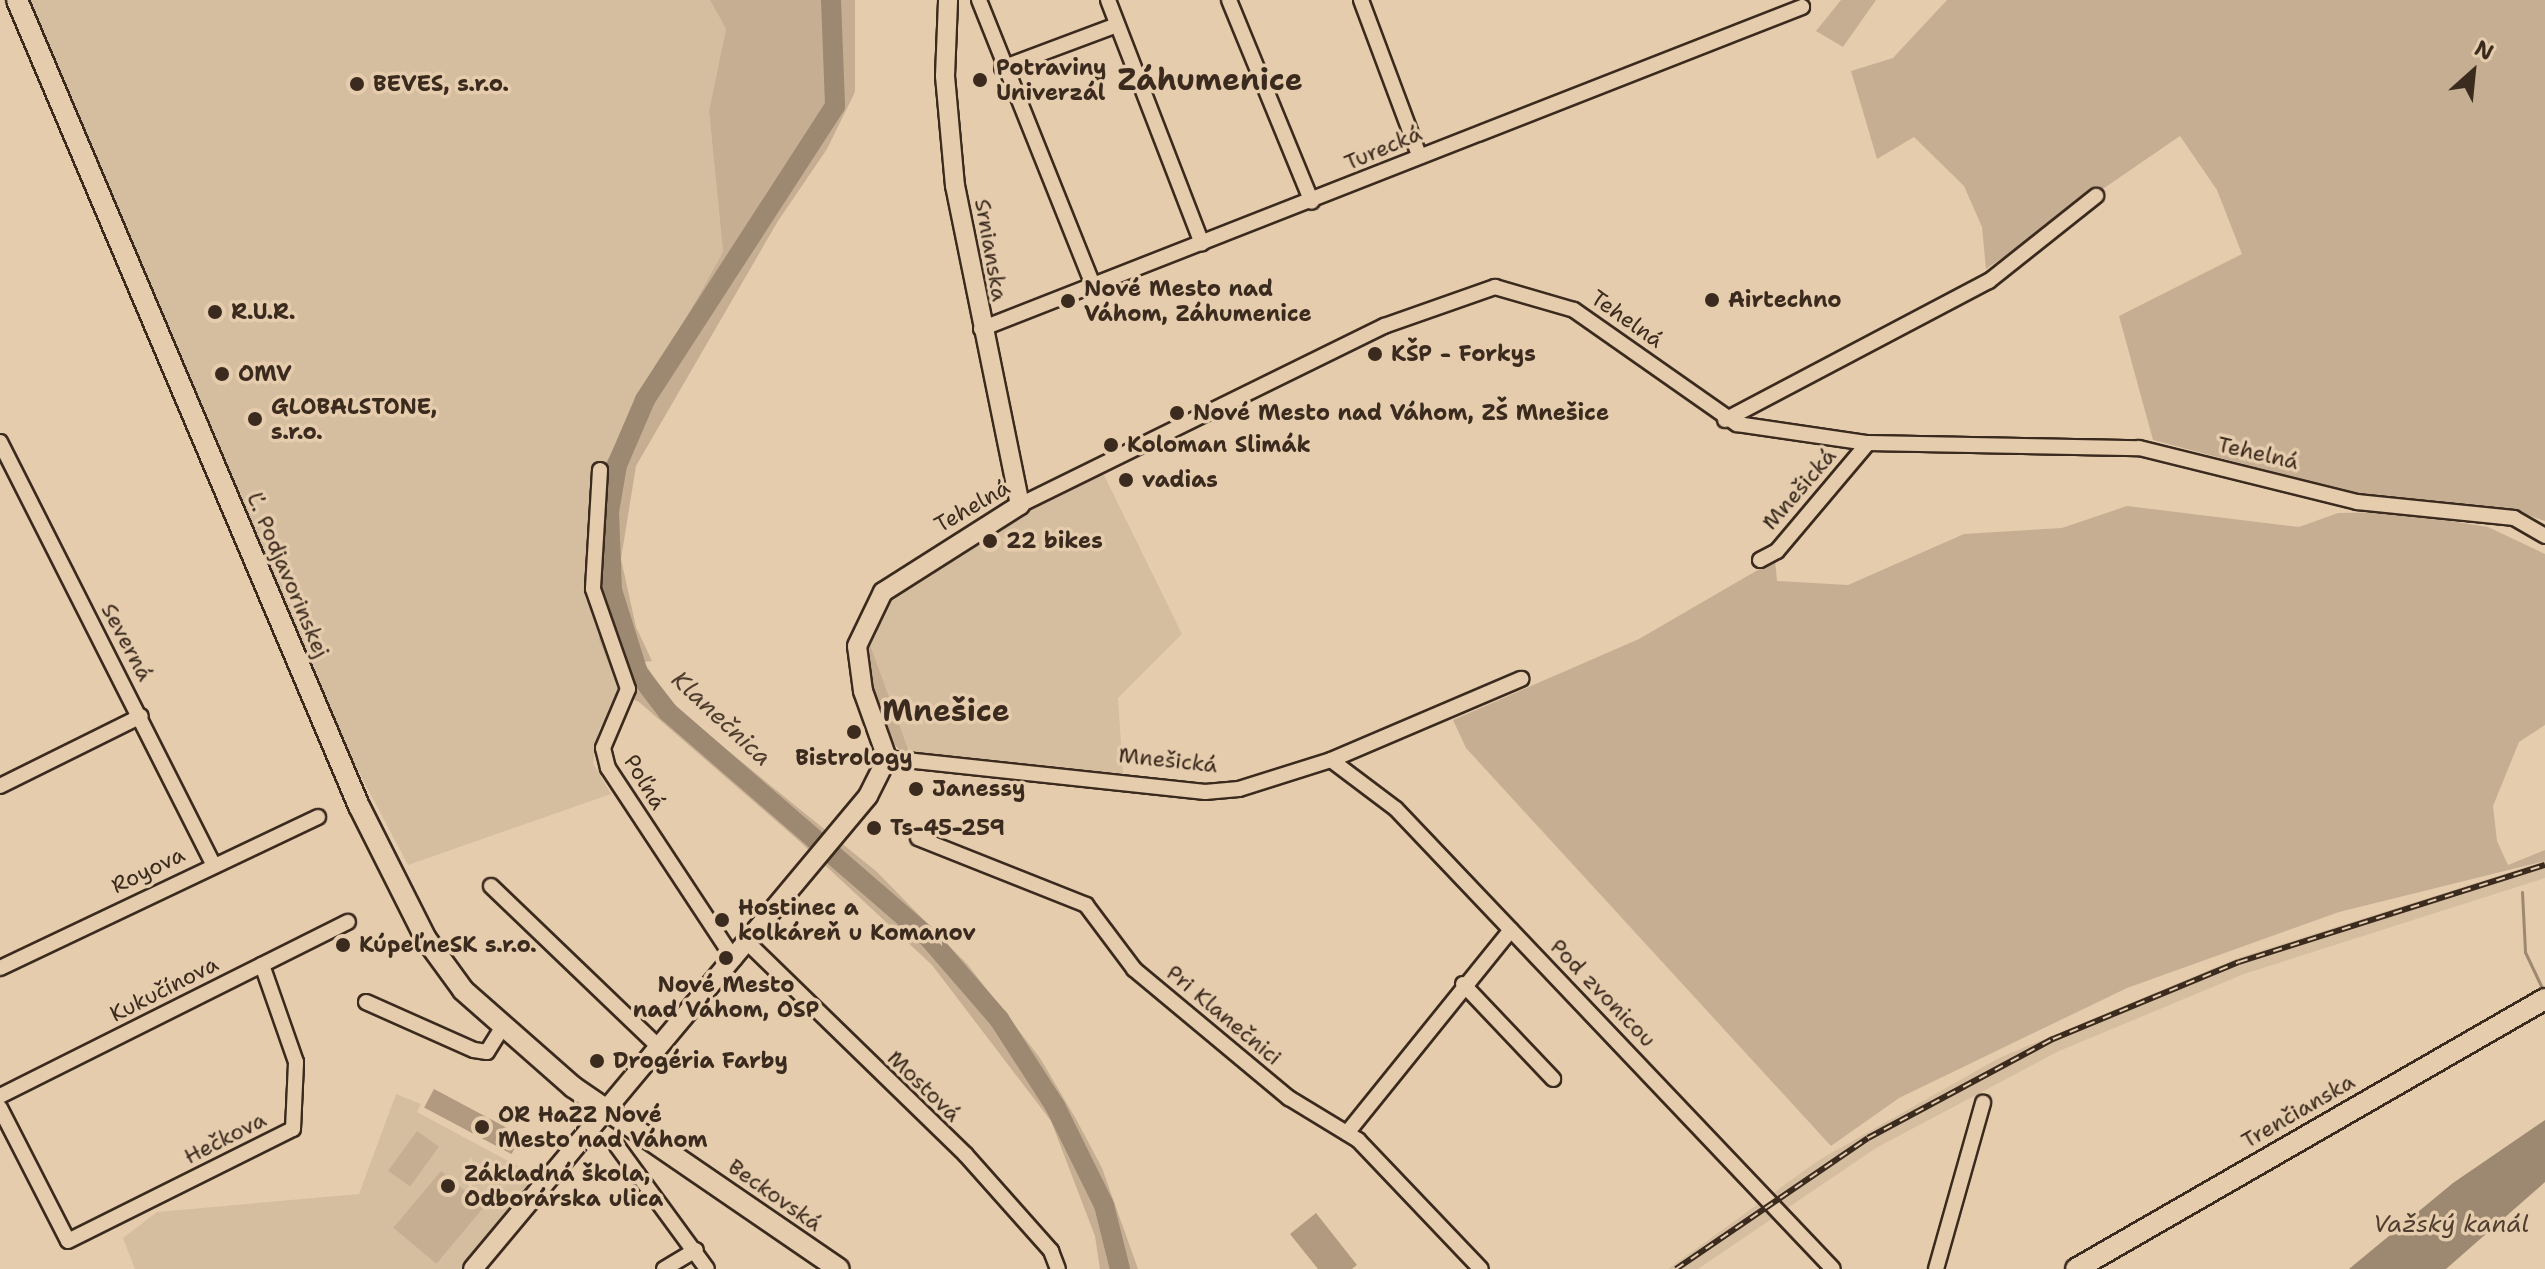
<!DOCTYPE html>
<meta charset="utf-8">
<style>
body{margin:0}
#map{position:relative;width:2545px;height:1269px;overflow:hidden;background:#e5ccad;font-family:"Shantell Sans",sans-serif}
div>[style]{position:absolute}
.built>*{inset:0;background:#d5bda0}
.green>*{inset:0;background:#c6ae93;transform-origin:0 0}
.water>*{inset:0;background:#9d8871}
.stream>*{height:3px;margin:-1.5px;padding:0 1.5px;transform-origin:1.5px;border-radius:1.5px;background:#9d8871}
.river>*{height:20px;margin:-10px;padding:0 10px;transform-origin:10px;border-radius:10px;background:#9d8871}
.building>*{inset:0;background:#b19a80;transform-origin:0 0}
.roads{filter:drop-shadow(2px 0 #3b2a1e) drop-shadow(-2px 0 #3b2a1e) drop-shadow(0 2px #3b2a1e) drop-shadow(0 -2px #3b2a1e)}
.street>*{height:14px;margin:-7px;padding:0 7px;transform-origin:7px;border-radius:7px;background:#e5ccad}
.secondary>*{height:18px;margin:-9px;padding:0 9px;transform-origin:9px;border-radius:9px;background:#e5ccad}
.primary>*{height:20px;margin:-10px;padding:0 10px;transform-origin:10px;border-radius:10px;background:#e5ccad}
.rail>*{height:6px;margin-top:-3px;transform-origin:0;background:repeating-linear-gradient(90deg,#e5ccad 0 9px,#3b2a1e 0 18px);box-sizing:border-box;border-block:2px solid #3b2a1e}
.dots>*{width:22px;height:22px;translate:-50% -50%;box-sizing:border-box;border:4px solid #e5ccad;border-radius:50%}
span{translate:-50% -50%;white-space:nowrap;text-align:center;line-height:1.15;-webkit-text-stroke:7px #e5ccad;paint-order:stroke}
.poi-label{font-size:22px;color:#3b2a1e;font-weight:700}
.left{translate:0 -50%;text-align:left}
.street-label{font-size:22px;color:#3b2a1e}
.water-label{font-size:24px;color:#4f3d2f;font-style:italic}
.district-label{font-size:30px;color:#3b2a1e;font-weight:700}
.north{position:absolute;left:2433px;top:32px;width:80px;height:80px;-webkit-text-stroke:6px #e5ccad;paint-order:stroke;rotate:27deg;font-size:22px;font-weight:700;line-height:32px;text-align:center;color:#3b2a1e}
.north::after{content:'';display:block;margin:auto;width:28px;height:36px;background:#3b2a1e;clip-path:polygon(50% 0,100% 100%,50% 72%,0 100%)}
</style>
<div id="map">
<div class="built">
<div style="clip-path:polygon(27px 0,710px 0,726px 29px,709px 111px,723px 252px,606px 462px,599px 640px,620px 693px,599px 730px,593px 763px,611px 794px,408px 865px,341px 738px)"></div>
<div style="clip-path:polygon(1103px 473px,1182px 634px,1118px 698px,1123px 773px,1006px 769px,910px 754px,869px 642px,881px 611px,895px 591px,1022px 508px)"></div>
<div style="clip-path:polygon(2545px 861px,2545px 878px,2244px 974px,2059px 1051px,1876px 1148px,1698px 1269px,1668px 1269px,1819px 1160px,1999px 1058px,2238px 958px)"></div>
<div style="clip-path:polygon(396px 1094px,421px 1104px,417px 1112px,540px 1178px,466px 1269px,135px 1269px,123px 1238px,157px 1212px,359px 1194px)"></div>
</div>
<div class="green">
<div style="clip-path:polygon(710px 0,855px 0,855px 92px,827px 149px,778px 221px,636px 466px,621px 559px,636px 627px,652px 661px,644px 662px,673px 706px,877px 872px,968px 965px,1040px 1058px,1076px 1119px,1102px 1168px,1138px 1269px,1100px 1269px,1095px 1236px,1051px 1121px,932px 965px,798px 840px,639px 702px,620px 693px,599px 640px,606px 462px,723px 252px,709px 111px,726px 29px)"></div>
<div style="clip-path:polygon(1841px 0,1876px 0,1843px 47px,1816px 31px)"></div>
<div style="clip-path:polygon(1947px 0,2545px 0,2545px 521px,2515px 511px,2353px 493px,2153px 440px,2119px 316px,2242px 254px,2217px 190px,2180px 136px,1986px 269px,1982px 227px,1964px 186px,1914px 137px,1877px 159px,1851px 71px,1893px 58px)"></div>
<div style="clip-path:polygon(2127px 506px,2299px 527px,2338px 513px,2394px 512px,2488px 527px,2545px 554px,2545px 725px,2519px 742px,2493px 806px,2497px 841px,2508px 865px,2545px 850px,2545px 861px,2339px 912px,2127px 988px,1899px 1098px,1831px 1146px,1466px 748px,1453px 720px,1639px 639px,1775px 560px,1777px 581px,1848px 585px,1964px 534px,2062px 528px)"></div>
<div style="clip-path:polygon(881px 611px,869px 642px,910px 754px,905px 756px,886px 735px,870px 692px,864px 644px)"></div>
<div style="left:417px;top:1131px;width:27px;height:49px;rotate:36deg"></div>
<div style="left:441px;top:1171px;width:56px;height:74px;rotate:40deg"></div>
</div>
<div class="water">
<div style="clip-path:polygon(2545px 1120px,2545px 1182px,2446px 1269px,2349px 1269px,2453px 1183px)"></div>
</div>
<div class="stream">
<div style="left:2522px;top:892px;width:60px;rotate:87.1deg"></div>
<div style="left:2525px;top:952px;width:44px;rotate:64.6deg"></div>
</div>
<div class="river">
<div style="left:831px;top:0;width:106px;rotate:87.8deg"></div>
<div style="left:835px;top:106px;width:350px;rotate:122.9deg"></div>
<div style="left:645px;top:400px;width:71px;rotate:113.3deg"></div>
<div style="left:617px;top:465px;width:48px;rotate:99.7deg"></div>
<div style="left:609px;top:512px;width:78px;rotate:87.8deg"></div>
<div style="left:612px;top:590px;width:87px;rotate:72.6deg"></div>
<div style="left:638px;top:673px;width:49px;rotate:52.4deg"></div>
<div style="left:668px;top:712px;width:342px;rotate:40.9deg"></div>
<div style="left:927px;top:936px;width:110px;rotate:49.1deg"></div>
<div style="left:999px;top:1019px;width:103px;rotate:57.2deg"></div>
<div style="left:1055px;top:1106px;width:110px;rotate:63.7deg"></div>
<div style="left:1104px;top:1205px;width:66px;rotate:76deg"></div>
</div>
<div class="building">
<div style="left:434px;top:1089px;width:99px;height:21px;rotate:28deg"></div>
<div style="clip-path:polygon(1316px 1213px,1357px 1265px,1352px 1269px,1318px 1269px,1290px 1234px)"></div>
</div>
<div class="roads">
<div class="street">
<div style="left:979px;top:0;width:309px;rotate:68.2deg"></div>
<div style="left:1108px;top:0;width:261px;rotate:68.9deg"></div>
<div style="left:1229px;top:0;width:218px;rotate:67.7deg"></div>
<div style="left:1361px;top:0;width:165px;rotate:69.5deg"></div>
<div style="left:1002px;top:68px;width:123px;rotate:-20.5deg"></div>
<div style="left:981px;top:329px;width:882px;rotate:-21.42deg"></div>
<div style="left:1725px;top:420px;width:298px;rotate:-27.8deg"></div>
<div style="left:1989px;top:281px;width:137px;rotate:-38.5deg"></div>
<div style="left:0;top:442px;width:472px;rotate:63.2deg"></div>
<div style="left:600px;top:470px;width:119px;rotate:93.4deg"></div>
<div style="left:593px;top:589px;width:106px;rotate:70.7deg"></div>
<div style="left:628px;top:689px;width:64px;rotate:113deg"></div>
<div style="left:603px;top:748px;width:21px;rotate:76deg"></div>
<div style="left:608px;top:768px;width:229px;rotate:56.6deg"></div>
<div style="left:1020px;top:505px;width:406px;rotate:-26.2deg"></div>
<div style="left:1384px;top:326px;width:118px;rotate:-19.4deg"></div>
<div style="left:1495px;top:287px;width:82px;rotate:16.2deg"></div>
<div style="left:1574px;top:310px;width:199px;rotate:35deg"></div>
<div style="left:1737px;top:424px;width:132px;rotate:8.3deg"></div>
<div style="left:1868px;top:443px;width:271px;rotate:1.1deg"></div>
<div style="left:2139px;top:448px;width:225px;rotate:13.9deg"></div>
<div style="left:2357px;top:502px;width:158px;rotate:5.8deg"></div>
<div style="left:2514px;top:518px;width:36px;rotate:30deg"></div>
<div style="left:1760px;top:560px;width:19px;rotate:-28deg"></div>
<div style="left:1777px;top:551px;width:141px;rotate:-49.9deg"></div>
<div style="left:887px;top:758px;width:320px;rotate:6.1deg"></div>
<div style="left:1205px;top:792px;width:34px;rotate:-5deg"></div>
<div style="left:1239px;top:789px;width:96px;rotate:-17.5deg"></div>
<div style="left:1331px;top:760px;width:207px;rotate:-23.1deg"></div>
<div style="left:1331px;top:760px;width:81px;rotate:37deg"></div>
<div style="left:1396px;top:809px;width:634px;rotate:46.47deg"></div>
<div style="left:0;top:786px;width:157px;rotate:-26.4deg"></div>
<div style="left:918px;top:838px;width:181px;rotate:21.7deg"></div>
<div style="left:1086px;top:905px;width:80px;rotate:53.1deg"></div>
<div style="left:1134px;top:969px;width:202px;rotate:39.8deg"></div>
<div style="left:1289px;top:1098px;width:81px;rotate:31.3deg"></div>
<div style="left:1358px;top:1140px;width:178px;rotate:46.4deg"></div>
<div style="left:491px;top:886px;width:230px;rotate:43.8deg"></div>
<div style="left:748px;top:943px;width:303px;rotate:44.2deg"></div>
<div style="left:965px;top:1154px;width:130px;rotate:48.4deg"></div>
<div style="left:1051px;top:1251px;width:19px;rotate:69deg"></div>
<div style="left:0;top:968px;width:352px;rotate:-25.4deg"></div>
<div style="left:1463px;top:984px;width:131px;rotate:46.5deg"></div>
<div style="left:366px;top:1002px;width:118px;rotate:24deg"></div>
<div style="left:474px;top:1050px;width:13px;rotate:9deg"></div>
<div style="left:487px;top:1052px;width:28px;rotate:-58deg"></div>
<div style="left:0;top:1096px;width:389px;rotate:-26.6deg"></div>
<div style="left:0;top:1108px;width:149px;rotate:62.9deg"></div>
<div style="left:68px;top:1241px;width:251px;rotate:-26.5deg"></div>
<div style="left:293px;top:1129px;width:67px;rotate:-87.4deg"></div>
<div style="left:296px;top:1062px;width:103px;rotate:-109.3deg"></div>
<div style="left:1347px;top:1133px;width:261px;rotate:-51.1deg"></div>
<div style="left:617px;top:1146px;width:152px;rotate:53.8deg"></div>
<div style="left:664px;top:1269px;width:37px;rotate:-31deg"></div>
<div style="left:1936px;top:1269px;width:173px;rotate:-74.2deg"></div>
</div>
<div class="secondary">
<div style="left:473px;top:1269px;width:616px;rotate:-50.13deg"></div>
<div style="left:868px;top:796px;width:42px;rotate:-63.4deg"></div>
<div style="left:887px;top:758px;width:71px;rotate:-109.7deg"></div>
<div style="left:863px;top:691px;width:45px;rotate:-97.6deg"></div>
<div style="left:857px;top:646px;width:60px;rotate:-64.3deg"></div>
<div style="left:883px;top:592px;width:162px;rotate:-32.4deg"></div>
<div style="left:1020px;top:505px;width:326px;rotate:-101.5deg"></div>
<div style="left:955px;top:186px;width:110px;rotate:-95.2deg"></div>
<div style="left:945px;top:76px;width:76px;rotate:-87.7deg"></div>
</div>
<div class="primary">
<div style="left:17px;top:0;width:876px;rotate:67.01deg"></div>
<div style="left:359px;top:806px;width:149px;rotate:63.3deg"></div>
<div style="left:426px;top:939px;width:63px;rotate:54deg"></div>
<div style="left:463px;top:990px;width:147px;rotate:41.4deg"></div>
<div style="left:573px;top:1087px;width:322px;rotate:34.4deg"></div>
<div style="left:2076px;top:1269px;width:541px;rotate:-29.93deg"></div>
</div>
</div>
<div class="rail">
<div style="left:1676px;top:1269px;width:232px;rotate:-34.3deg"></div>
<div style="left:1868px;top:1138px;width:210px;rotate:-28.2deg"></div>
<div style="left:2053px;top:1039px;width:201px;rotate:-22.5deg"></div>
<div style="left:2239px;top:962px;width:321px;rotate:-17.6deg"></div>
</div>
<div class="dots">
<div style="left:980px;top:80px;background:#3b2a1e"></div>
<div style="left:357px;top:84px;background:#3b2a1e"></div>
<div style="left:1712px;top:300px;background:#3b2a1e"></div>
<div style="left:1068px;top:301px;background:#3b2a1e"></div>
<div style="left:215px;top:312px;background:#3b2a1e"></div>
<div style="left:1375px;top:354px;background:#3b2a1e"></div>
<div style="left:222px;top:374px;background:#3b2a1e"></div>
<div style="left:1177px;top:413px;background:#3b2a1e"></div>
<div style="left:255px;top:419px;background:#3b2a1e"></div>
<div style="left:1111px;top:445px;background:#3b2a1e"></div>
<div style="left:1126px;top:480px;background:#3b2a1e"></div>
<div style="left:990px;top:541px;background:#3b2a1e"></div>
<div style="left:854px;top:732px;background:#3b2a1e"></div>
<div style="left:916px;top:789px;background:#3b2a1e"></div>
<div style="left:874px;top:828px;background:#3b2a1e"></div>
<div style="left:722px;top:920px;background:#3b2a1e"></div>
<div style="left:343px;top:945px;background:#3b2a1e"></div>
<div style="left:726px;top:958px;background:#3b2a1e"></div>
<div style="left:597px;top:1061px;background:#3b2a1e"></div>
<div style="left:482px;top:1127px;background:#3b2a1e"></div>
<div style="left:448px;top:1186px;background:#3b2a1e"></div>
</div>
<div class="poi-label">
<span class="left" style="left:996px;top:80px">Potraviny<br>Univerzál</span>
<span class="left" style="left:373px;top:84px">BEVES, s.r.o.</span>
<span class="left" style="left:1084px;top:301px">Nové Mesto nad<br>Váhom, Záhumenice</span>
<span class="left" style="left:1728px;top:300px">Airtechno</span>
<span class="left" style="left:231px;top:312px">R.U.R.</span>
<span class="left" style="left:1391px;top:354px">KŠP - Forkys</span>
<span class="left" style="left:238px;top:374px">OMV</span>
<span class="left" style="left:271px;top:419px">GLOBALSTONE,<br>s.r.o.</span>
<span class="left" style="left:1193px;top:413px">Nové Mesto nad Váhom, ZŠ Mnešice</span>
<span class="left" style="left:1127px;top:445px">Koloman Slimák</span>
<span class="left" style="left:1142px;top:480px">vadias</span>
<span class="left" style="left:1006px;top:541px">22 bikes</span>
<span style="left:854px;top:758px">Bistrology</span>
<span class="left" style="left:932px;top:789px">Janessy</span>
<span class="left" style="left:890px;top:828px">Ts-45-259</span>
<span class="left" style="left:738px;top:920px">Hostinec a<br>kolkáreň u Komanov</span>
<span class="left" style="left:359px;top:945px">KúpeľneSK s.r.o.</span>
<span style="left:726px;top:997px">Nové Mesto<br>nad Váhom, OSP</span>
<span class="left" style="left:613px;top:1061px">Drogéria Farby</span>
<span class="left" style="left:498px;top:1127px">OR HaZZ Nové<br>Mesto nad Váhom</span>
<span class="left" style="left:464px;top:1186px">Základná škola,<br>Odborárska ulica</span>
</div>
<div class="street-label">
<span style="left:1383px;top:148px;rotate:-23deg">Turecká</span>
<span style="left:991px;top:250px;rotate:80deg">Srnianska</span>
<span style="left:1627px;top:319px;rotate:35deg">Tehelná</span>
<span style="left:2258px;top:453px;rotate:13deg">Tehelná</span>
<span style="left:1799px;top:489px;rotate:-49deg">Mnešická</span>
<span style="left:972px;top:506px;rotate:-30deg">Tehelná</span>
<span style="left:288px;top:575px;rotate:67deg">Ľ. Podjavorinskej</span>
<span style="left:127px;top:642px;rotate:62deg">Severná</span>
<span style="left:1168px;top:760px;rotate:6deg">Mnešická</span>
<span style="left:645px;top:782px;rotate:59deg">Poľná</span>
<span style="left:148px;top:870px;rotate:-26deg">Royova</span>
<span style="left:164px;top:989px;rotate:-27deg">Kukučínova</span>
<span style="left:1603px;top:993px;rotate:46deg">Pod zvonicou</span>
<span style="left:1224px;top:1015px;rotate:40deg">Pri Klanečnici</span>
<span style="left:924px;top:1086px;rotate:44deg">Mostová</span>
<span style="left:2298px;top:1111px;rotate:-30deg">Trenčianska</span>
<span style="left:225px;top:1138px;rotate:-27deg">Hečkova</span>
<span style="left:775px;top:1195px;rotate:35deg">Beckovská</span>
</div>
<div class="water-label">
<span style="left:721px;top:719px;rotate:43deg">Klanečnica</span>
<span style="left:2451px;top:1225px">Važský kanál</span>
</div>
<div class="district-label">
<span style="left:1210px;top:80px">Záhumenice</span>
<span style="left:946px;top:711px">Mnešice</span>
</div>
<div class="north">N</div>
</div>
